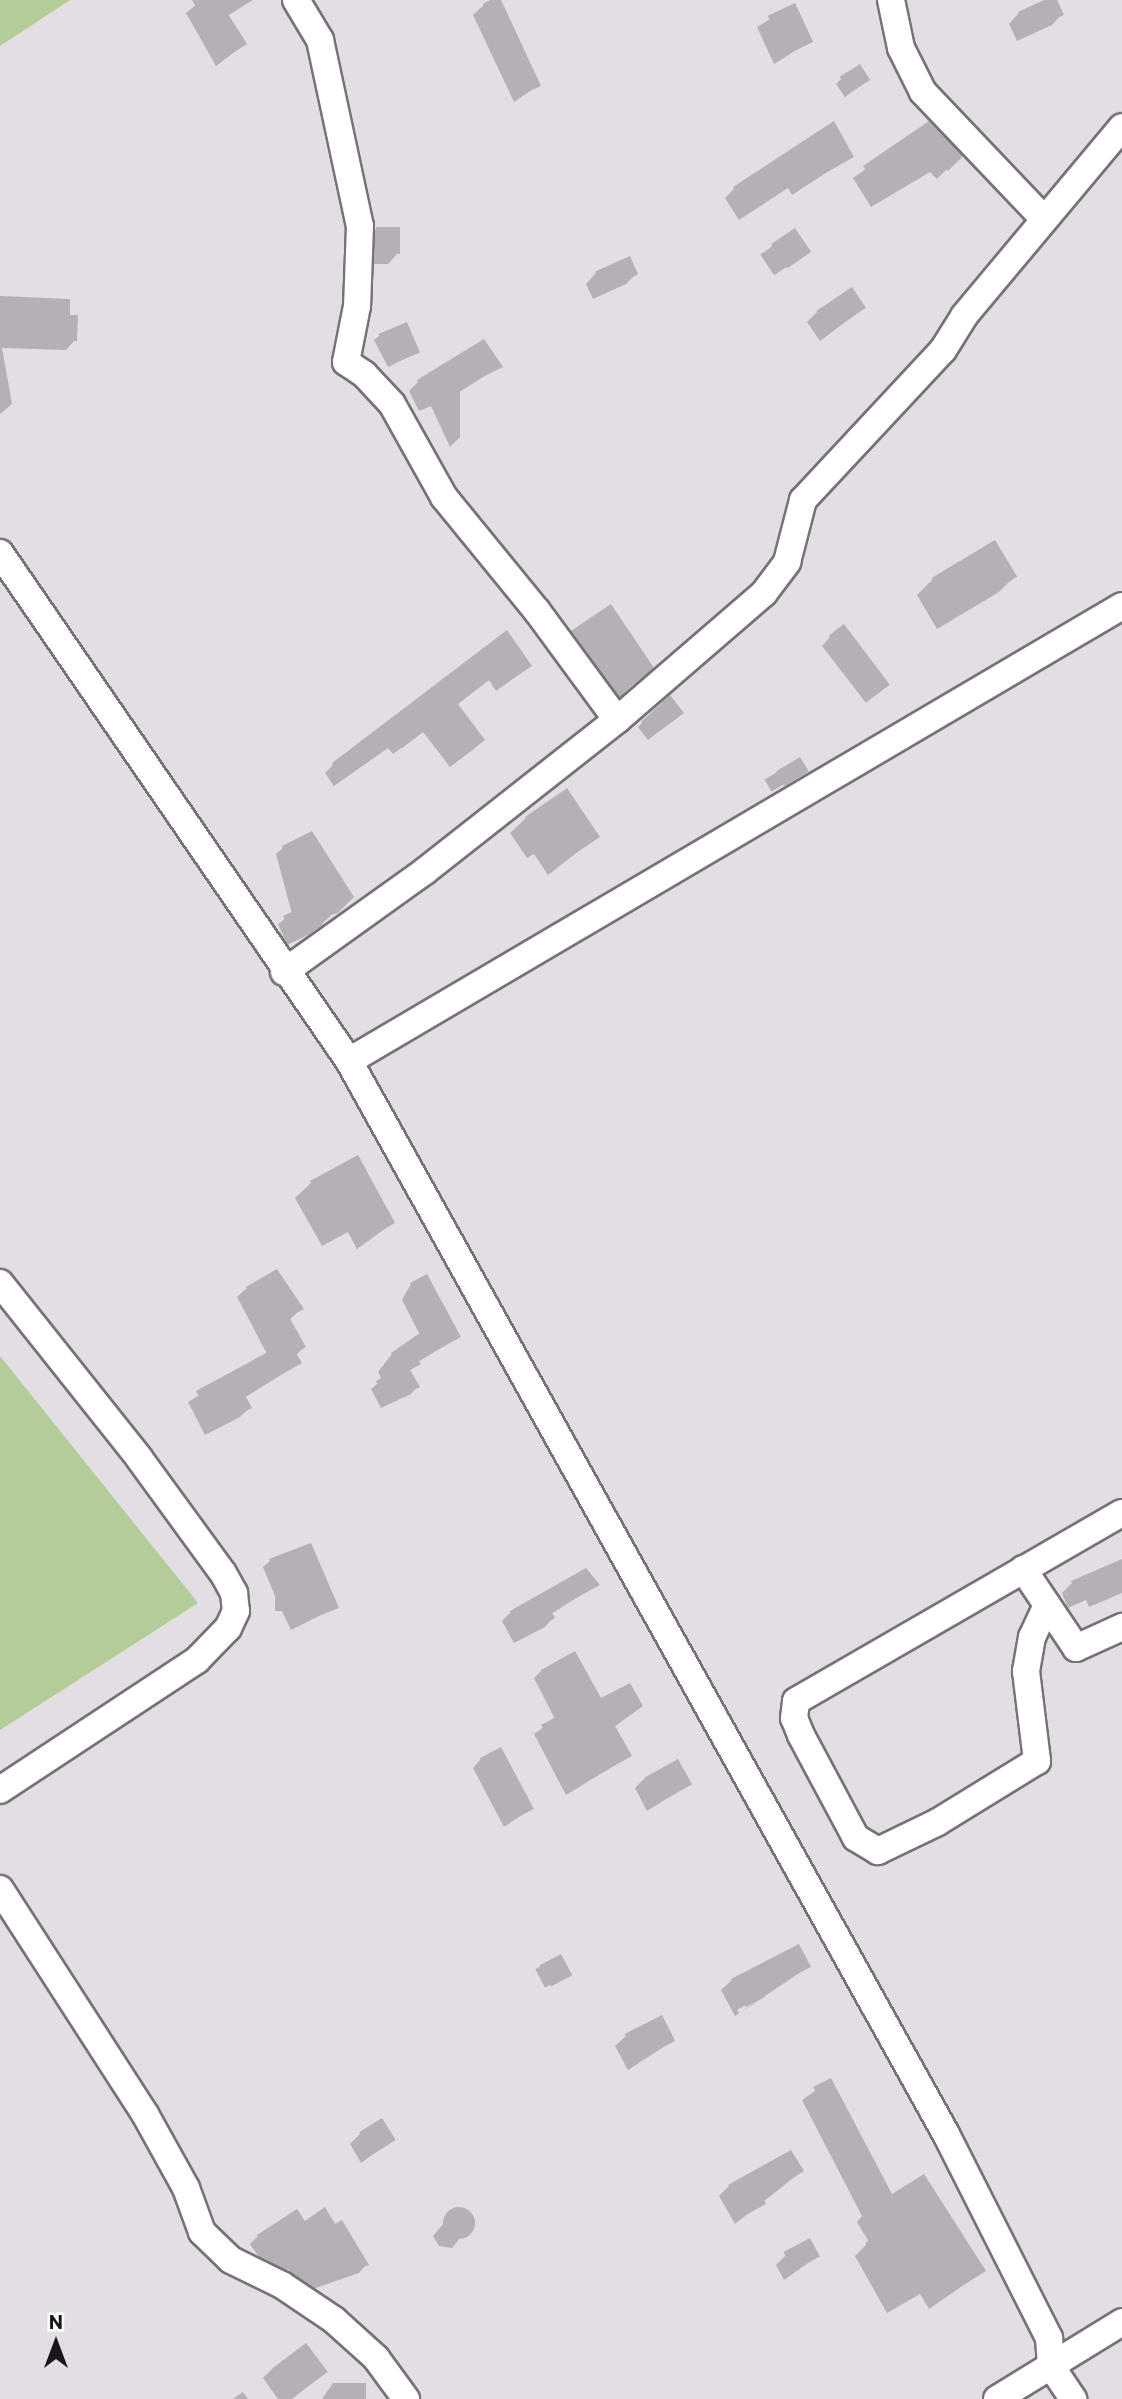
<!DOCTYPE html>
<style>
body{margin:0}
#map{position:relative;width:1122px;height:2399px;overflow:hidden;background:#e3dde4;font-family:Commissioner,sans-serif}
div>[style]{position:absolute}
.green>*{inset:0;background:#b4cc99}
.shadow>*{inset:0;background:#0003;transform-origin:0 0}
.building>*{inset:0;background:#b5afb6;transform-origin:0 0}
.round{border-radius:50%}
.roads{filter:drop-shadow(2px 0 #777178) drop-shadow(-2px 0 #777178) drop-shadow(0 2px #777178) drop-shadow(0 -2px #777178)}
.street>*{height:26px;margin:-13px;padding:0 13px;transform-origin:13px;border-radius:13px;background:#fff}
span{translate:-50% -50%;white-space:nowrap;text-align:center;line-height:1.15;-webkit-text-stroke:6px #fff;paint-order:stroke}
.north{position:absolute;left:21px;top:2308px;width:70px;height:70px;-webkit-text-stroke:5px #fff;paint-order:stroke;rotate:0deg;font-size:19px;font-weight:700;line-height:28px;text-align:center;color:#181618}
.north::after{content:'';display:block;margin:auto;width:24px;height:32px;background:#181618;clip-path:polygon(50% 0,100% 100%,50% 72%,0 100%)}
</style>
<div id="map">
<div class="green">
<div style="clip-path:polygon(0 0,70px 0,0 46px)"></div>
<div style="clip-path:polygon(0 1356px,198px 1603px,0 1730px)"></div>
</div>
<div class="shadow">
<div style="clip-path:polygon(202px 0,253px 0,227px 16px,245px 44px,216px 66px,186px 13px)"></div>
<div style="clip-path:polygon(499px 0,539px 85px,514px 102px,473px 15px,484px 5px)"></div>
<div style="clip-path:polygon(1048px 0,1055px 0,1062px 14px,1052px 25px,1017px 41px,1009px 24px,1019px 13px)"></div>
<div style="clip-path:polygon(794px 5px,811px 41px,774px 64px,757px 27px)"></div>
<div style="clip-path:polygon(841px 79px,868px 80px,845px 97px,836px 84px)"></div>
<div style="clip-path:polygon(929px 124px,960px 156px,937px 179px,930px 172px,871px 207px,853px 178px)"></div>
<div style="clip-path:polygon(852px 156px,792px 195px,788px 188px,739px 220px,725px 198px,735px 188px)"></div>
<div style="clip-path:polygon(376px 229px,398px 253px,388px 264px,366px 264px,366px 239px)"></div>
<div style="left:795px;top:231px;width:25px;height:42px;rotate:56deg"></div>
<div style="clip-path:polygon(596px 273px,636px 274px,626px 284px,593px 299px,586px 284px)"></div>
<div style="clip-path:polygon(0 298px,68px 317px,75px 340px,66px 350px,2px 348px,12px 404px,0 414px)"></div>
<div style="clip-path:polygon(864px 308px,820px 341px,807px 322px,817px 312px)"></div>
<div style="clip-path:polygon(379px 336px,418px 352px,388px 367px,374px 340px)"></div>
<div style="clip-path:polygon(501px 366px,459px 392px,459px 438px,450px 447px,431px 406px,419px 411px,409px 391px,419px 381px)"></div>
<div style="clip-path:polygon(1015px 576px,999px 592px,937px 629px,917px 595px,932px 580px)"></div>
<div style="clip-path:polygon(507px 632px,530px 666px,496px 691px,489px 680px,456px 705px,483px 740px,475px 748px,450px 767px,423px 732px,393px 754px,388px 748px,334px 786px,325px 773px,333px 765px)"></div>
<div style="clip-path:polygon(572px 632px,651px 667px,618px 699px,597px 669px,580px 680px,556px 647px)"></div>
<div style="clip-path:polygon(830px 637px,879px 692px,866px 703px,822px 646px)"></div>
<div style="clip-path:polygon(670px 698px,677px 717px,648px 740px,638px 727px)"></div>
<div style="left:800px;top:759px;width:14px;height:41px;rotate:60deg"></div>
<div style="clip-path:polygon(526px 818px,597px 837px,548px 875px,534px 854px,527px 858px,510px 833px)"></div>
<div style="clip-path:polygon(283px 848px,352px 897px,310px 934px,287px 945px,278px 924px,292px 914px,276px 854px)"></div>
<div style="clip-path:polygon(311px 1183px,393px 1223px,357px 1249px,348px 1232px,322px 1246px,295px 1198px)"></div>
<div style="clip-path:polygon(411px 1284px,459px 1337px,418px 1362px,409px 1372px,417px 1387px,411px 1394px,381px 1408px,371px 1389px,382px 1380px,378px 1372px,392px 1354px,420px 1335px,402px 1300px)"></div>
<div style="clip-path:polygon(247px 1288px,301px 1309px,289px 1320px,304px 1347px,295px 1356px,300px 1363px,244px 1398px,249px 1408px,240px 1417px,205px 1435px,188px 1402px,267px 1354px,237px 1297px)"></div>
<div style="clip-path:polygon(270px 1561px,337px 1607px,291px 1630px,282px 1611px,275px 1611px,275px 1596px,263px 1567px)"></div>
<div style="clip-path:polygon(1122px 1561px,1122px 1593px,1089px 1607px,1086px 1600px,1068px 1608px,1062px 1593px,1072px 1583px)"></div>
<div style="clip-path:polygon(597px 1585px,551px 1614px,553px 1618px,545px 1627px,514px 1643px,502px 1621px,511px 1612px)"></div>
<div style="clip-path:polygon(542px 1670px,600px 1701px,641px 1706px,614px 1727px,630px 1756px,566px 1795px,534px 1734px,555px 1719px,534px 1678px)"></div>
<div style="clip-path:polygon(481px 1759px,531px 1809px,504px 1827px,473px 1768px)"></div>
<div style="clip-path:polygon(645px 1778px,690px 1784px,647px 1811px,635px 1788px)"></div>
<div style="left:560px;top:1956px;width:21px;height:28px;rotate:62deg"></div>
<div style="clip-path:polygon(evenodd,808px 1967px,735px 2016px,721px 1990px,732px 1980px,808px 1967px,753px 2001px,753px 2005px,739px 2013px,737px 2010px,753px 2001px)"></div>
<div style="clip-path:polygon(626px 2036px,673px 2041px,628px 2070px,615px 2046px)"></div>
<div style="clip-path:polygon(831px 2080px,891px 2196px,984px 2271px,929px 2309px,920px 2294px,887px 2313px,855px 2256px,869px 2242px,857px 2222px,862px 2216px,802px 2100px)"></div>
<div style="clip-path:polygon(360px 2134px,393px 2140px,361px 2163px,350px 2144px)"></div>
<div style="clip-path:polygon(802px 2171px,735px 2224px,719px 2196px,729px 2186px)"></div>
<div style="clip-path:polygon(455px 2210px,467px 2212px,473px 2222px,452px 2248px,439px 2246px,433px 2236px)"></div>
<div style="clip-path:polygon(304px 2223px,335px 2226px,366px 2265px,359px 2273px,304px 2292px,288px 2269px,277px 2277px,270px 2273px,250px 2244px,258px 2236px)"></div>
<div style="clip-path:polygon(786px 2255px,818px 2256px,784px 2280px,776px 2265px)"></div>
<div style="clip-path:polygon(273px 2368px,325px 2372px,292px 2399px,278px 2399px,263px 2378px)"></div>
<div style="clip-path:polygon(333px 2383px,366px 2383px,366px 2399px,322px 2399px)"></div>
<div style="clip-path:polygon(243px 2392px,248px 2399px,233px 2399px)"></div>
</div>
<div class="building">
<div style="clip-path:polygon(192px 0,250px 0,228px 14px,247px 44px,225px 58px)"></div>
<div style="clip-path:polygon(490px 0,501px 0,541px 86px,525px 93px,483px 4px)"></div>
<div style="clip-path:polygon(1044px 0,1057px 0,1064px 15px,1027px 32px,1018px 12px)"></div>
<div style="left:795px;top:3px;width:43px;height:30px;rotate:65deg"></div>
<div style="left:860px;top:64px;width:19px;height:24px;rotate:58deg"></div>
<div style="clip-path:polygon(834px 121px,854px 157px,802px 186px,798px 179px,749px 211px,733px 187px)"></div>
<div style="clip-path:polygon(929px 121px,963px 156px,948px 171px,941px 163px,882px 198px,863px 166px)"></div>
<div style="left:376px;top:227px;width:24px;height:27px"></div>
<div style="left:795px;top:228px;width:29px;height:29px;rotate:56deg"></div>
<div style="left:630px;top:256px;width:20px;height:38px;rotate:66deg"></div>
<div style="left:852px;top:287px;width:25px;height:43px;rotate:56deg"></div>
<div style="clip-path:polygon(0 296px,70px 299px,70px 315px,78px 315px,77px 341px,0 338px)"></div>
<div style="left:407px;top:322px;width:33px;height:31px;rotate:67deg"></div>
<div style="clip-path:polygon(484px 339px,503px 367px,460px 388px,460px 439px,440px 398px,429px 403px,417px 380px)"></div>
<div style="left:995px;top:540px;width:43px;height:74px;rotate:59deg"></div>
<div style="clip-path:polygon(611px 604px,654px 668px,634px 684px,613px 654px,597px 666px,571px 631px)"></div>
<div style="left:844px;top:624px;width:76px;height:19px;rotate:53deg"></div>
<div style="clip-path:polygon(507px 630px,532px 666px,505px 684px,498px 673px,458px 704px,485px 740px,459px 760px,432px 725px,402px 748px,397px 741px,343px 779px,332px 763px)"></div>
<div style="clip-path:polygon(670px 695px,684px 713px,653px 736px,641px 722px)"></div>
<div style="left:800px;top:757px;width:17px;height:28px;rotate:59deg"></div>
<div style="clip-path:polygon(567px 788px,600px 837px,564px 861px,550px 840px,543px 844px,525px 817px)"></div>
<div style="clip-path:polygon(312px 831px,354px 897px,338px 913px,322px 917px,323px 924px,318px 928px,294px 940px,283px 916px,298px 909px,282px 846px)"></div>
<div style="clip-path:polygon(358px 1155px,395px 1223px,373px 1235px,364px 1218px,338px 1232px,310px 1181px)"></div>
<div style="clip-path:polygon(277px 1269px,304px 1309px,289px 1317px,306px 1347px,296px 1353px,302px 1363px,245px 1395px,252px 1408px,214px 1427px,196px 1391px,277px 1347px,246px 1287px)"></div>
<div style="clip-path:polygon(427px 1274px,461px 1337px,418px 1360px,421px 1364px,410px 1370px,420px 1387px,388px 1402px,376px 1381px,389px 1374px,384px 1364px,394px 1359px,391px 1353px,427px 1328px,408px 1292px,414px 1289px,410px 1283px)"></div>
<div style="clip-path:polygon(311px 1543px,339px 1608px,297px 1624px,289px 1605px,281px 1605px,281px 1588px,269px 1559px)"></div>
<div style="clip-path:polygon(1122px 1559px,1122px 1589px,1100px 1598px,1096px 1591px,1078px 1599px,1071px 1581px)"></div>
<div style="clip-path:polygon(586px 1568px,600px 1585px,551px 1611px,555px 1618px,523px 1636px,510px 1611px)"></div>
<div style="clip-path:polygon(575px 1651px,601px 1698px,630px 1683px,643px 1706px,615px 1726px,632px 1756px,574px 1788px,541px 1725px,564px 1713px,541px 1670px)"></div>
<div style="left:501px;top:1747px;width:70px;height:24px;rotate:62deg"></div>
<div style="left:678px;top:1759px;width:29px;height:38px;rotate:61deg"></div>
<div style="clip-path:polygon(799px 1944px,811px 1967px,763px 1992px,765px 1997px,746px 2007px,731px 1979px)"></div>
<div style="left:561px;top:1954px;width:24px;height:24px;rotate:62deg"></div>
<div style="left:662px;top:2015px;width:29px;height:42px;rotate:63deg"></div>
<div style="clip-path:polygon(831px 2078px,892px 2194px,924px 2174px,986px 2271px,941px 2299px,932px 2284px,899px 2304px,865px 2243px,881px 2233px,867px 2209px,874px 2205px,813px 2087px)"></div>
<div style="left:382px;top:2118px;width:26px;height:27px;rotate:58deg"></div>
<div style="clip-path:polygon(791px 2150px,804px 2171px,762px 2197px,766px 2204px,746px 2215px,728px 2185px)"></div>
<div style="clip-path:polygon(325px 2207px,335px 2224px,342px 2220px,369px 2265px,313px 2285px,297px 2262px,286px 2269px,278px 2265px,257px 2235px,297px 2209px,305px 2221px)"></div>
<div class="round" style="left:443px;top:2207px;width:32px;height:32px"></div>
<div style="left:810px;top:2238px;width:21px;height:30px;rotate:62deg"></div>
<div style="left:306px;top:2343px;width:36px;height:42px;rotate:53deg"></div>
</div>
<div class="roads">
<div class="street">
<div style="left:296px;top:0;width:47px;rotate:59deg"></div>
<div style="left:320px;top:40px;width:190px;rotate:77.9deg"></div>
<div style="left:360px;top:226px;width:80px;rotate:92.1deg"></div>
<div style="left:357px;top:306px;width:57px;rotate:101.1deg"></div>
<div style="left:346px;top:362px;width:22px;rotate:34deg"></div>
<div style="left:364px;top:374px;width:41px;rotate:47deg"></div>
<div style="left:392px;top:404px;width:107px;rotate:60.8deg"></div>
<div style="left:444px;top:497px;width:147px;rotate:50.8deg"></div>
<div style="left:537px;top:611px;width:135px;rotate:53.7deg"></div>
<div style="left:891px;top:0;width:49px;rotate:78.2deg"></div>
<div style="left:901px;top:48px;width:49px;rotate:63.4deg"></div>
<div style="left:923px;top:92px;width:175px;rotate:46.4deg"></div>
<div style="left:0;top:553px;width:616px;rotate:55.51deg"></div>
<div style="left:349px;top:1061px;width:1228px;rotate:60.91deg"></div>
<div style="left:946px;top:2134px;width:229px;rotate:63.2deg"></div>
<div style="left:1049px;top:2338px;width:28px;rotate:86deg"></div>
<div style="left:1051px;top:2366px;width:40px;rotate:56deg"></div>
<div style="left:284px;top:972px;width:173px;rotate:-35.6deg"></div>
<div style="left:425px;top:871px;width:244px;rotate:-38.2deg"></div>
<div style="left:617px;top:720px;width:194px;rotate:-40.8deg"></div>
<div style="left:764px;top:593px;width:39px;rotate:-53deg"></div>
<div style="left:787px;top:562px;width:64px;rotate:-75.5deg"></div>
<div style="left:803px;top:500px;width:205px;rotate:-47deg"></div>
<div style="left:943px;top:350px;width:40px;rotate:-58deg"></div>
<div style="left:964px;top:316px;width:246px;rotate:-50.1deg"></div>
<div style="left:349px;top:1061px;width:897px;rotate:-30.48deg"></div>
<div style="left:0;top:1283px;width:223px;rotate:51.5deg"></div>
<div style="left:139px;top:1458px;width:142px;rotate:53.9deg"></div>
<div style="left:223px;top:1573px;width:23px;rotate:61deg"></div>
<div style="left:234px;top:1593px;width:18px;rotate:84deg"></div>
<div style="left:236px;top:1611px;width:19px;rotate:115deg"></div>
<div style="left:228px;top:1628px;width:45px;rotate:134.1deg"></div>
<div style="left:197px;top:1660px;width:236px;rotate:146.6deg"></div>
<div style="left:1023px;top:1569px;width:95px;rotate:56.1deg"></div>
<div style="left:1076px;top:1648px;width:51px;rotate:-24.5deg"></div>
<div style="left:1047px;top:1605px;width:35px;rotate:115deg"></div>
<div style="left:1032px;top:1637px;width:35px;rotate:100deg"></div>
<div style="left:1026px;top:1671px;width:91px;rotate:83deg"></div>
<div style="left:1037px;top:1761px;width:116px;rotate:148.4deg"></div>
<div style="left:938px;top:1822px;width:67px;rotate:154.2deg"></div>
<div style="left:878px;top:1851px;width:26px;rotate:-149deg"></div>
<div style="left:856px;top:1838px;width:117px;rotate:-118.1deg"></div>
<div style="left:801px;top:1735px;width:18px;rotate:-112deg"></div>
<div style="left:794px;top:1718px;width:17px;rotate:-83deg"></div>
<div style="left:796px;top:1701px;width:376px;rotate:-30deg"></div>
<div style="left:0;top:1889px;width:268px;rotate:57.2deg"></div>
<div style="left:145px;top:2114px;width:85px;rotate:61deg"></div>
<div style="left:186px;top:2188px;width:47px;rotate:70deg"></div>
<div style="left:202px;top:2232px;width:40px;rotate:44deg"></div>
<div style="left:231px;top:2260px;width:57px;rotate:26.1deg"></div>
<div style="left:282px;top:2285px;width:63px;rotate:33.9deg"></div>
<div style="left:334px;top:2320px;width:57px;rotate:42.1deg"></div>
<div style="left:376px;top:2358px;width:51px;rotate:53.8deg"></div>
<div style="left:997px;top:2399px;width:147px;rotate:-31.6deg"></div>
</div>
</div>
<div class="north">N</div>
</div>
